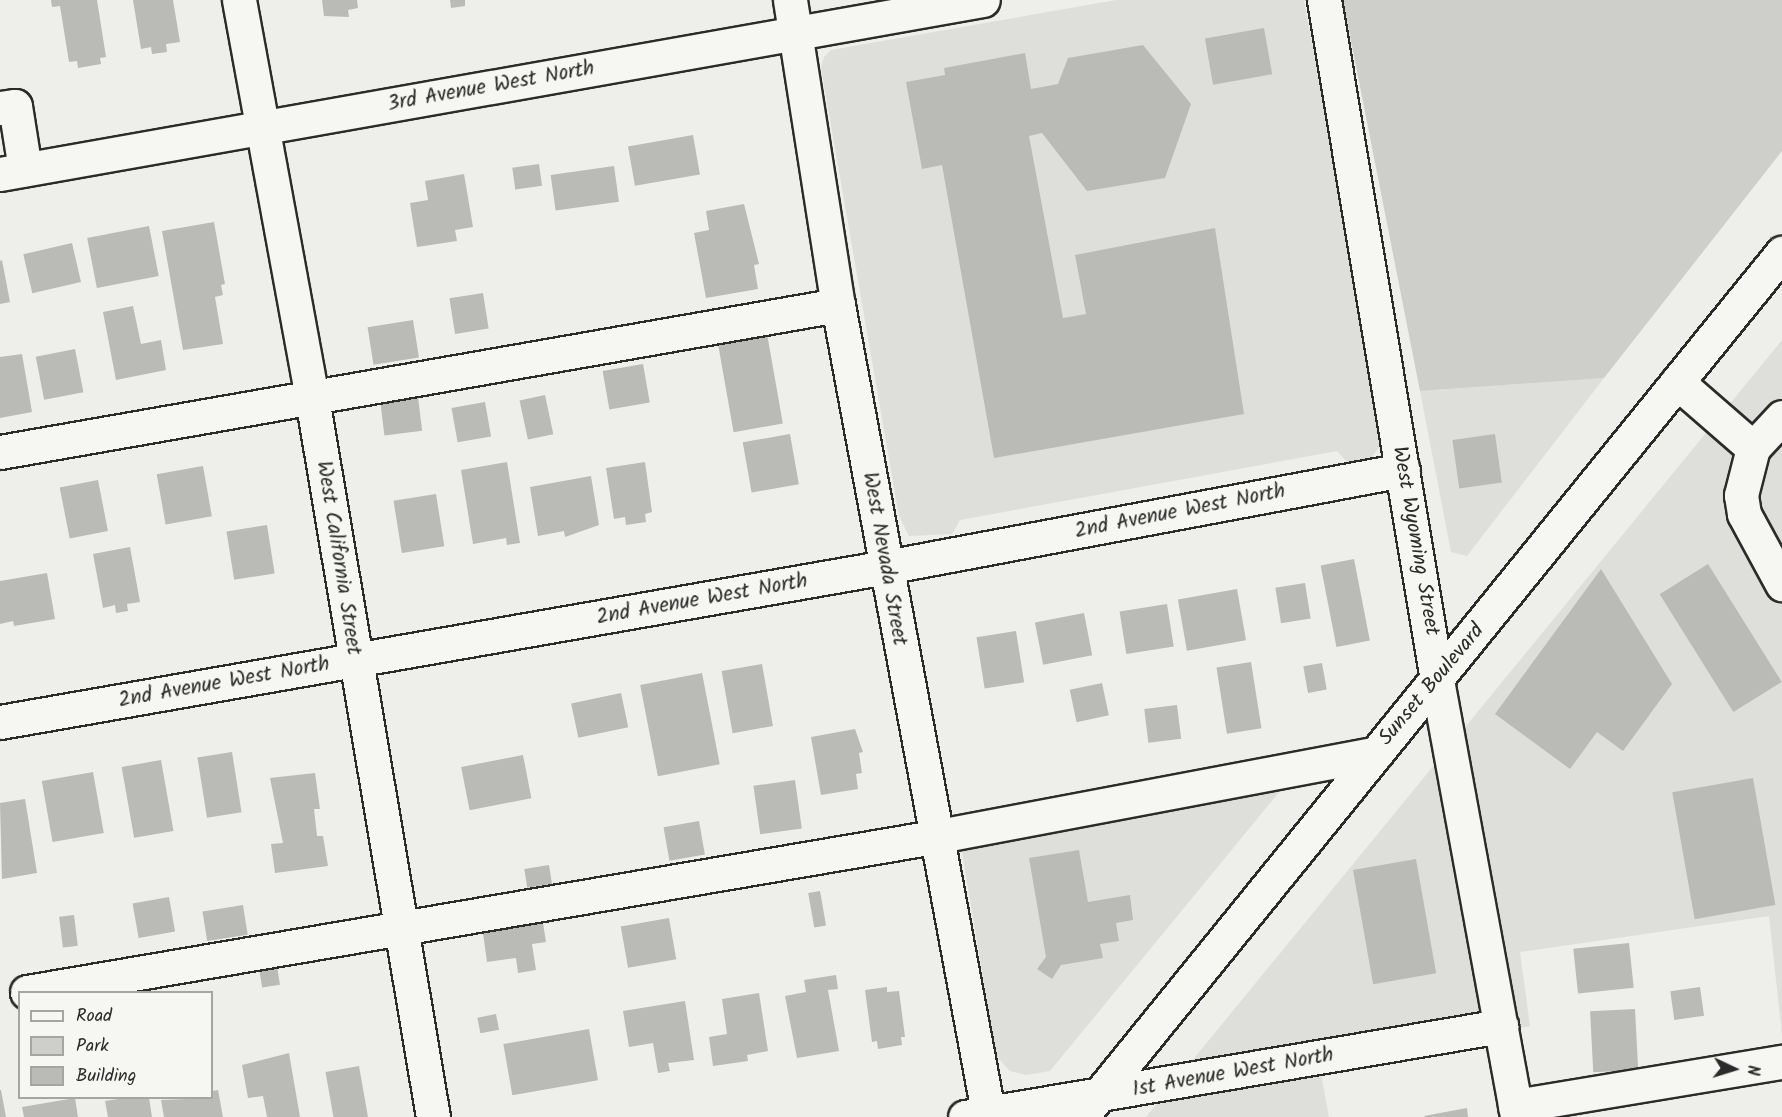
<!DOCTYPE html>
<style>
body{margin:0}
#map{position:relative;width:1782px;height:1117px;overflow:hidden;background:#eeeeea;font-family:Kalam,sans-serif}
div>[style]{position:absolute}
.built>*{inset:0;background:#dededb}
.green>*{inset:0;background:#cececa}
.building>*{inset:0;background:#babab7;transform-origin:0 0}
.roads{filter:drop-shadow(2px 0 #2b2b2b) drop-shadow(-2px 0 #2b2b2b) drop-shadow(0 2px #2b2b2b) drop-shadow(0 -2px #2b2b2b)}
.minor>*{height:33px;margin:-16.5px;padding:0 16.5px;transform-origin:16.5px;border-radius:16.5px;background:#f6f6f2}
.major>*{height:33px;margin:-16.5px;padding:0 16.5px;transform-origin:16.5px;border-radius:16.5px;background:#f6f6f2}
span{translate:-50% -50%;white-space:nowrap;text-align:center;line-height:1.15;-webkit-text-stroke:5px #f6f6f2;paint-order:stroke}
.street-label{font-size:21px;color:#2b2b2b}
.legend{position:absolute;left:18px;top:991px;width:195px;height:108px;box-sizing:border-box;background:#f6f6f2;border:2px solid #a5a5a2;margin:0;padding:8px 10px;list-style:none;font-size:18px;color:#2b2b2b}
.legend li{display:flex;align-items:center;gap:12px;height:30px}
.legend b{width:30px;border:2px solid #a5a5a2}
.north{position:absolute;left:1704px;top:1039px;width:60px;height:60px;-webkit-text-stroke:4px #f6f6f2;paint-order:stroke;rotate:94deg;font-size:16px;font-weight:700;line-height:24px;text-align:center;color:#2b2b2b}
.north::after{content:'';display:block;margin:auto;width:21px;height:27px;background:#2b2b2b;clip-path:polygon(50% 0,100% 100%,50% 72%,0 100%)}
</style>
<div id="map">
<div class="built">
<div style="clip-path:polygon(1116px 0,1304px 0,1384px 432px,1382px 444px,1370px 459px,1348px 463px,1337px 451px,960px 520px,952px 534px,909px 536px,899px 516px,821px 68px,824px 57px,831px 50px)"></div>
<div style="clip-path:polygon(1782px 340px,1782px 1035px,1769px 916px,1520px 952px,1530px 1026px,1320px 1069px,1329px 1117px,1146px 1117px)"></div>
<div style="clip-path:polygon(1604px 378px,1467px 556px,1451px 552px,1420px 391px)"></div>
<div style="clip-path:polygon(1285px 785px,1050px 1071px,1026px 1075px,1010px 1071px,996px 1056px,960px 840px)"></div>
</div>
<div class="green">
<div style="clip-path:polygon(1343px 0,1782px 0,1782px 151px,1604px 378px,1420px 391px)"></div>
</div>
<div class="building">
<div style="clip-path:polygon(51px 0,97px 0,106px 57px,100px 58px,101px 64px,78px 68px,77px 61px,69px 62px,60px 6px,52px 7px)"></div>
<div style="clip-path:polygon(133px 0,173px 0,180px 42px,166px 44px,167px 52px,152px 54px,151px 47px,141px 49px)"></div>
<div style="clip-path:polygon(322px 0,357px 0,358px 8px,348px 10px,349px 17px,324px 16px)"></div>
<div style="clip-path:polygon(450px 0,465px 0,465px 6px,451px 8px)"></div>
<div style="left:1264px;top:28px;width:47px;height:60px;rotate:80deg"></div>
<div style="clip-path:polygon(1143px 45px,1191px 104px,1165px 178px,1087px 191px,1042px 133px,1029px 136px,1063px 318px,1086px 314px,1075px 255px,1215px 228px,1244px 414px,994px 458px,942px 165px,922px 169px,906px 82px,945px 75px,944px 68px,1025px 53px,1031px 89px,1058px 84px,1068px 58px)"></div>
<div style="left:693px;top:135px;width:40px;height:66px;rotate:80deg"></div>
<div style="left:539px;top:164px;width:22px;height:27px;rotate:82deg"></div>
<div style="left:614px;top:166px;width:36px;height:64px;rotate:82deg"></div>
<div style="clip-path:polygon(464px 174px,473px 227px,455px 230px,457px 241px,417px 247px,410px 203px,428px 200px,425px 181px)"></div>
<div style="clip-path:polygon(744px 204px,759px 264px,754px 265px,758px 289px,706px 298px,694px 233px,709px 230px,706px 211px)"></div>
<div style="clip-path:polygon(214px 222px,225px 284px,221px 285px,223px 295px,215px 297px,223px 344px,183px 350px,162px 231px)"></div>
<div style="left:149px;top:226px;width:51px;height:63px;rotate:79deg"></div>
<div style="left:72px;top:243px;width:40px;height:50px;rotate:77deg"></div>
<div style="clip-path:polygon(2px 260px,10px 302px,0 304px,0 261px)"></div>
<div style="left:483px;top:293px;width:36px;height:34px;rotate:81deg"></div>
<div style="clip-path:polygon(133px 306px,141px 344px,161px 340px,166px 370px,116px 380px,103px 312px)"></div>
<div style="left:413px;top:320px;width:38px;height:46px;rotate:81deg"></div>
<div style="left:766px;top:328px;width:97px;height:50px;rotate:80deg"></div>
<div style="left:75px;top:349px;width:44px;height:40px;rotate:79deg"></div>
<div style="clip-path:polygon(22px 354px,32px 412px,0 418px,0 357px)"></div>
<div style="left:643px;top:364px;width:39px;height:41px;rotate:80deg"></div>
<div style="left:545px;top:395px;width:40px;height:26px;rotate:78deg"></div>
<div style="left:418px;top:397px;width:34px;height:38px;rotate:83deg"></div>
<div style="left:485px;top:402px;width:35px;height:34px;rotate:80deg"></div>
<div style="left:790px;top:434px;width:51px;height:48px;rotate:80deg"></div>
<div style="left:1495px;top:434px;width:49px;height:43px;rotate:82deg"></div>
<div style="clip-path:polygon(507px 462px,520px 543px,507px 545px,506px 538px,473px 544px,461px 470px)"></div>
<div style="clip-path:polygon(645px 462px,652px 512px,645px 514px,646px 522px,626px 525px,625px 517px,614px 519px,606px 468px)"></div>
<div style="left:203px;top:466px;width:51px;height:47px;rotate:80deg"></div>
<div style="clip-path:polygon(591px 476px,599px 525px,565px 537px,564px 531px,538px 536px,530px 487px)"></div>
<div style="left:98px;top:480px;width:52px;height:39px;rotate:79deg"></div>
<div style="left:436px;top:494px;width:53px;height:43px;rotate:81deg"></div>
<div style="left:267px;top:525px;width:49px;height:41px;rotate:81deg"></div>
<div style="clip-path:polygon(130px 547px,140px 602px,127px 604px,128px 611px,116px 613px,115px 605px,103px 608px,93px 554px)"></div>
<div style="left:1354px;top:559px;width:83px;height:34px;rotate:79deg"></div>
<div style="left:1708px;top:564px;width:139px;height:57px;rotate:58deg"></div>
<div style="clip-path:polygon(1601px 569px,1672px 684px,1623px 751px,1597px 732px,1570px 769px,1495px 714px)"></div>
<div style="clip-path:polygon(47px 573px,55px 619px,14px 626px,13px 621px,0 624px,0 581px)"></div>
<div style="left:1305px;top:583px;width:36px;height:30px;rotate:81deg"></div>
<div style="left:1237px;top:589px;width:52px;height:60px;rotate:80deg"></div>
<div style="left:1167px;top:604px;width:43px;height:48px;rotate:81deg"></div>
<div style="left:1084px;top:613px;width:43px;height:50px;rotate:79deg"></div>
<div style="left:1016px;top:631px;width:52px;height:40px;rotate:81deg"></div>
<div style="left:1251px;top:662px;width:67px;height:35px;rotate:81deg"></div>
<div style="left:1322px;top:663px;width:27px;height:19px;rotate:80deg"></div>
<div style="left:762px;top:664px;width:63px;height:41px;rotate:80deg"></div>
<div style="left:702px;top:673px;width:93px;height:63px;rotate:79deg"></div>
<div style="left:1102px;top:683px;width:33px;height:33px;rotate:78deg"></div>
<div style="left:621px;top:693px;width:35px;height:51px;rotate:78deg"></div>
<div style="left:1177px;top:705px;width:34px;height:33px;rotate:83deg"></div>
<div style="clip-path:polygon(855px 729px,863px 752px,859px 753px,862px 773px,856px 774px,858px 789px,821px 795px,811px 737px)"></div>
<div style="left:232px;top:752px;width:61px;height:35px;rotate:81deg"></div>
<div style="left:523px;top:755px;width:44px;height:63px;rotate:79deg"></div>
<div style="left:161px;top:760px;width:72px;height:40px;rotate:80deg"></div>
<div style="left:93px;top:772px;width:62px;height:52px;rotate:80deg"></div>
<div style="clip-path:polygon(315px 773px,320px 809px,314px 809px,317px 836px,323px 836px,328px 866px,275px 873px,271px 844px,283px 843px,270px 778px)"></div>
<div style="left:1753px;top:778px;width:129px;height:82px;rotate:80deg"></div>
<div style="left:795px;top:780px;width:49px;height:42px;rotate:82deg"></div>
<div style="clip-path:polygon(25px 799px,37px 873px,2px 879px,0 803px)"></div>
<div style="left:699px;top:821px;width:34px;height:36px;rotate:80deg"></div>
<div style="clip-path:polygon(1079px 850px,1088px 902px,1130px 895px,1133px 920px,1116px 923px,1119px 941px,1100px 944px,1103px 958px,1061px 965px,1052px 979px,1037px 969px,1046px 957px,1029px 858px)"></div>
<div style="left:1416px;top:859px;width:116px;height:64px;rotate:80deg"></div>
<div style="left:549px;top:865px;width:19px;height:25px;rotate:81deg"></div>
<div style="left:820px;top:891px;width:35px;height:12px;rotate:80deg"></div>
<div style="left:169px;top:897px;width:35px;height:37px;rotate:80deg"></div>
<div style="left:243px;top:905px;width:30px;height:41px;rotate:81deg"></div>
<div style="left:74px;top:915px;width:31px;height:15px;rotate:83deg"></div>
<div style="left:669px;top:918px;width:42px;height:49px;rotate:80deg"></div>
<div style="clip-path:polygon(516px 921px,517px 927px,543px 923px,546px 942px,532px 944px,536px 970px,518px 973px,516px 958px,487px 962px,482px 926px)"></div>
<div style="left:1629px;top:943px;width:45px;height:56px;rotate:84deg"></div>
<div style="left:276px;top:960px;width:25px;height:18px;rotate:81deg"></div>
<div style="clip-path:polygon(836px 975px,838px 989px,828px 990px,839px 1051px,797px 1058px,785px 996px,806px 992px,804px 980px)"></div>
<div style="clip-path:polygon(887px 987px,887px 992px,899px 991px,905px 1037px,901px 1037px,902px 1045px,878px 1049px,877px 1041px,872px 1042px,865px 990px)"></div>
<div style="left:1700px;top:987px;width:29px;height:30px;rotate:82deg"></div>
<div style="clip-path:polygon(759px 993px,768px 1051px,747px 1055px,748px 1061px,713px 1066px,709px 1037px,727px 1034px,722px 999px)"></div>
<div style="clip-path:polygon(685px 1001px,694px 1060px,668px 1063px,670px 1071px,658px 1073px,653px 1043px,629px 1047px,623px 1011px)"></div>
<div style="left:1635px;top:1009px;width:61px;height:45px;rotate:87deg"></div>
<div style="left:496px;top:1014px;width:16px;height:19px;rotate:79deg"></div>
<div style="left:589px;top:1029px;width:52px;height:87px;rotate:80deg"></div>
<div style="clip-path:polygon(289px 1053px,300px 1117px,267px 1117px,263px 1096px,248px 1098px,242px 1065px)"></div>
<div style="left:359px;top:1066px;width:52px;height:34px;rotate:80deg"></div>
<div style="clip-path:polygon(0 1090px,1px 1090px,6px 1117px,0 1117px)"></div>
<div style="clip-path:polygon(218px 1090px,223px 1117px,164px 1117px,161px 1100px,212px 1098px,212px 1091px)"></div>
<div style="clip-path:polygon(75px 1098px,78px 1117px,24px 1117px,22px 1107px)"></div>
<div style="clip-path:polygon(125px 1098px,149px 1098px,152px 1117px,108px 1117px,105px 1101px)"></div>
<div style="clip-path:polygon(1467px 1108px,1468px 1117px,1425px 1117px,1424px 1116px)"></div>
</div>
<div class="roads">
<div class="minor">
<div style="left:239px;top:0;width:405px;rotate:79.6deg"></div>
<div style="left:312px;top:398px;width:729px;rotate:80.45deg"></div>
<div style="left:790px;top:0;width:309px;rotate:81.1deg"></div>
<div style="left:838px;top:305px;width:826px;rotate:79.47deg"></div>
<div style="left:1324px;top:0;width:689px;rotate:80.57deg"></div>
<div style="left:1437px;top:680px;width:444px;rotate:79.6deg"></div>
<div style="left:0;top:108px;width:15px;rotate:-8deg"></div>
<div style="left:15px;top:106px;width:64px;rotate:81deg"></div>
<div style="left:0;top:174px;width:998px;rotate:-10.04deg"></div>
<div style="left:1677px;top:382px;width:101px;rotate:41deg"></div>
<div style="left:1782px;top:417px;width:42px;rotate:133.1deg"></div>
<div style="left:1753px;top:448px;width:49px;rotate:104.3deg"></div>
<div style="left:1741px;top:495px;width:19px;rotate:81deg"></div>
<div style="left:1744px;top:514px;width:80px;rotate:61.5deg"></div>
<div style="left:0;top:452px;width:851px;rotate:-9.95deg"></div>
<div style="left:0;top:722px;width:899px;rotate:-9.92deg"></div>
<div style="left:886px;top:567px;width:526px;rotate:-10.63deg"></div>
<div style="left:27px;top:992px;width:920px;rotate:-9.7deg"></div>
<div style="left:934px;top:837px;width:449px;rotate:-10.7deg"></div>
<div style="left:1515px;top:1106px;width:271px;rotate:-9.4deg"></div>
<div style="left:965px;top:1117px;width:544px;rotate:-9.64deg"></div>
</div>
<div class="major">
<div style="left:1081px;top:1117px;width:1113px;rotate:-50.95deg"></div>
</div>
</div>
<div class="street-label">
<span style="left:491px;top:87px;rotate:-10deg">3rd Avenue West North</span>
<span style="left:1180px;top:512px;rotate:-11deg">2nd Avenue West North</span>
<span style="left:1415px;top:541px;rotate:80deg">West Wyoming Street</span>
<span style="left:338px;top:558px;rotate:81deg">West California Street</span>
<span style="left:884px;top:559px;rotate:80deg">West Nevada Street</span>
<span style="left:702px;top:600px;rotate:-10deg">2nd Avenue West North</span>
<span style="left:224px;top:683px;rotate:-10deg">2nd Avenue West North</span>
<span style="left:1432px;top:685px;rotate:-50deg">Sunset Boulevard</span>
<span style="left:1233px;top:1073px;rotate:-10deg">1st Avenue West North</span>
</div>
<ul class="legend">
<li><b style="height:8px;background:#f6f6f2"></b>Road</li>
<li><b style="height:16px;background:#cececa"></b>Park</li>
<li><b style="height:16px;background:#babab7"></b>Building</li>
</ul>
<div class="north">N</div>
</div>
